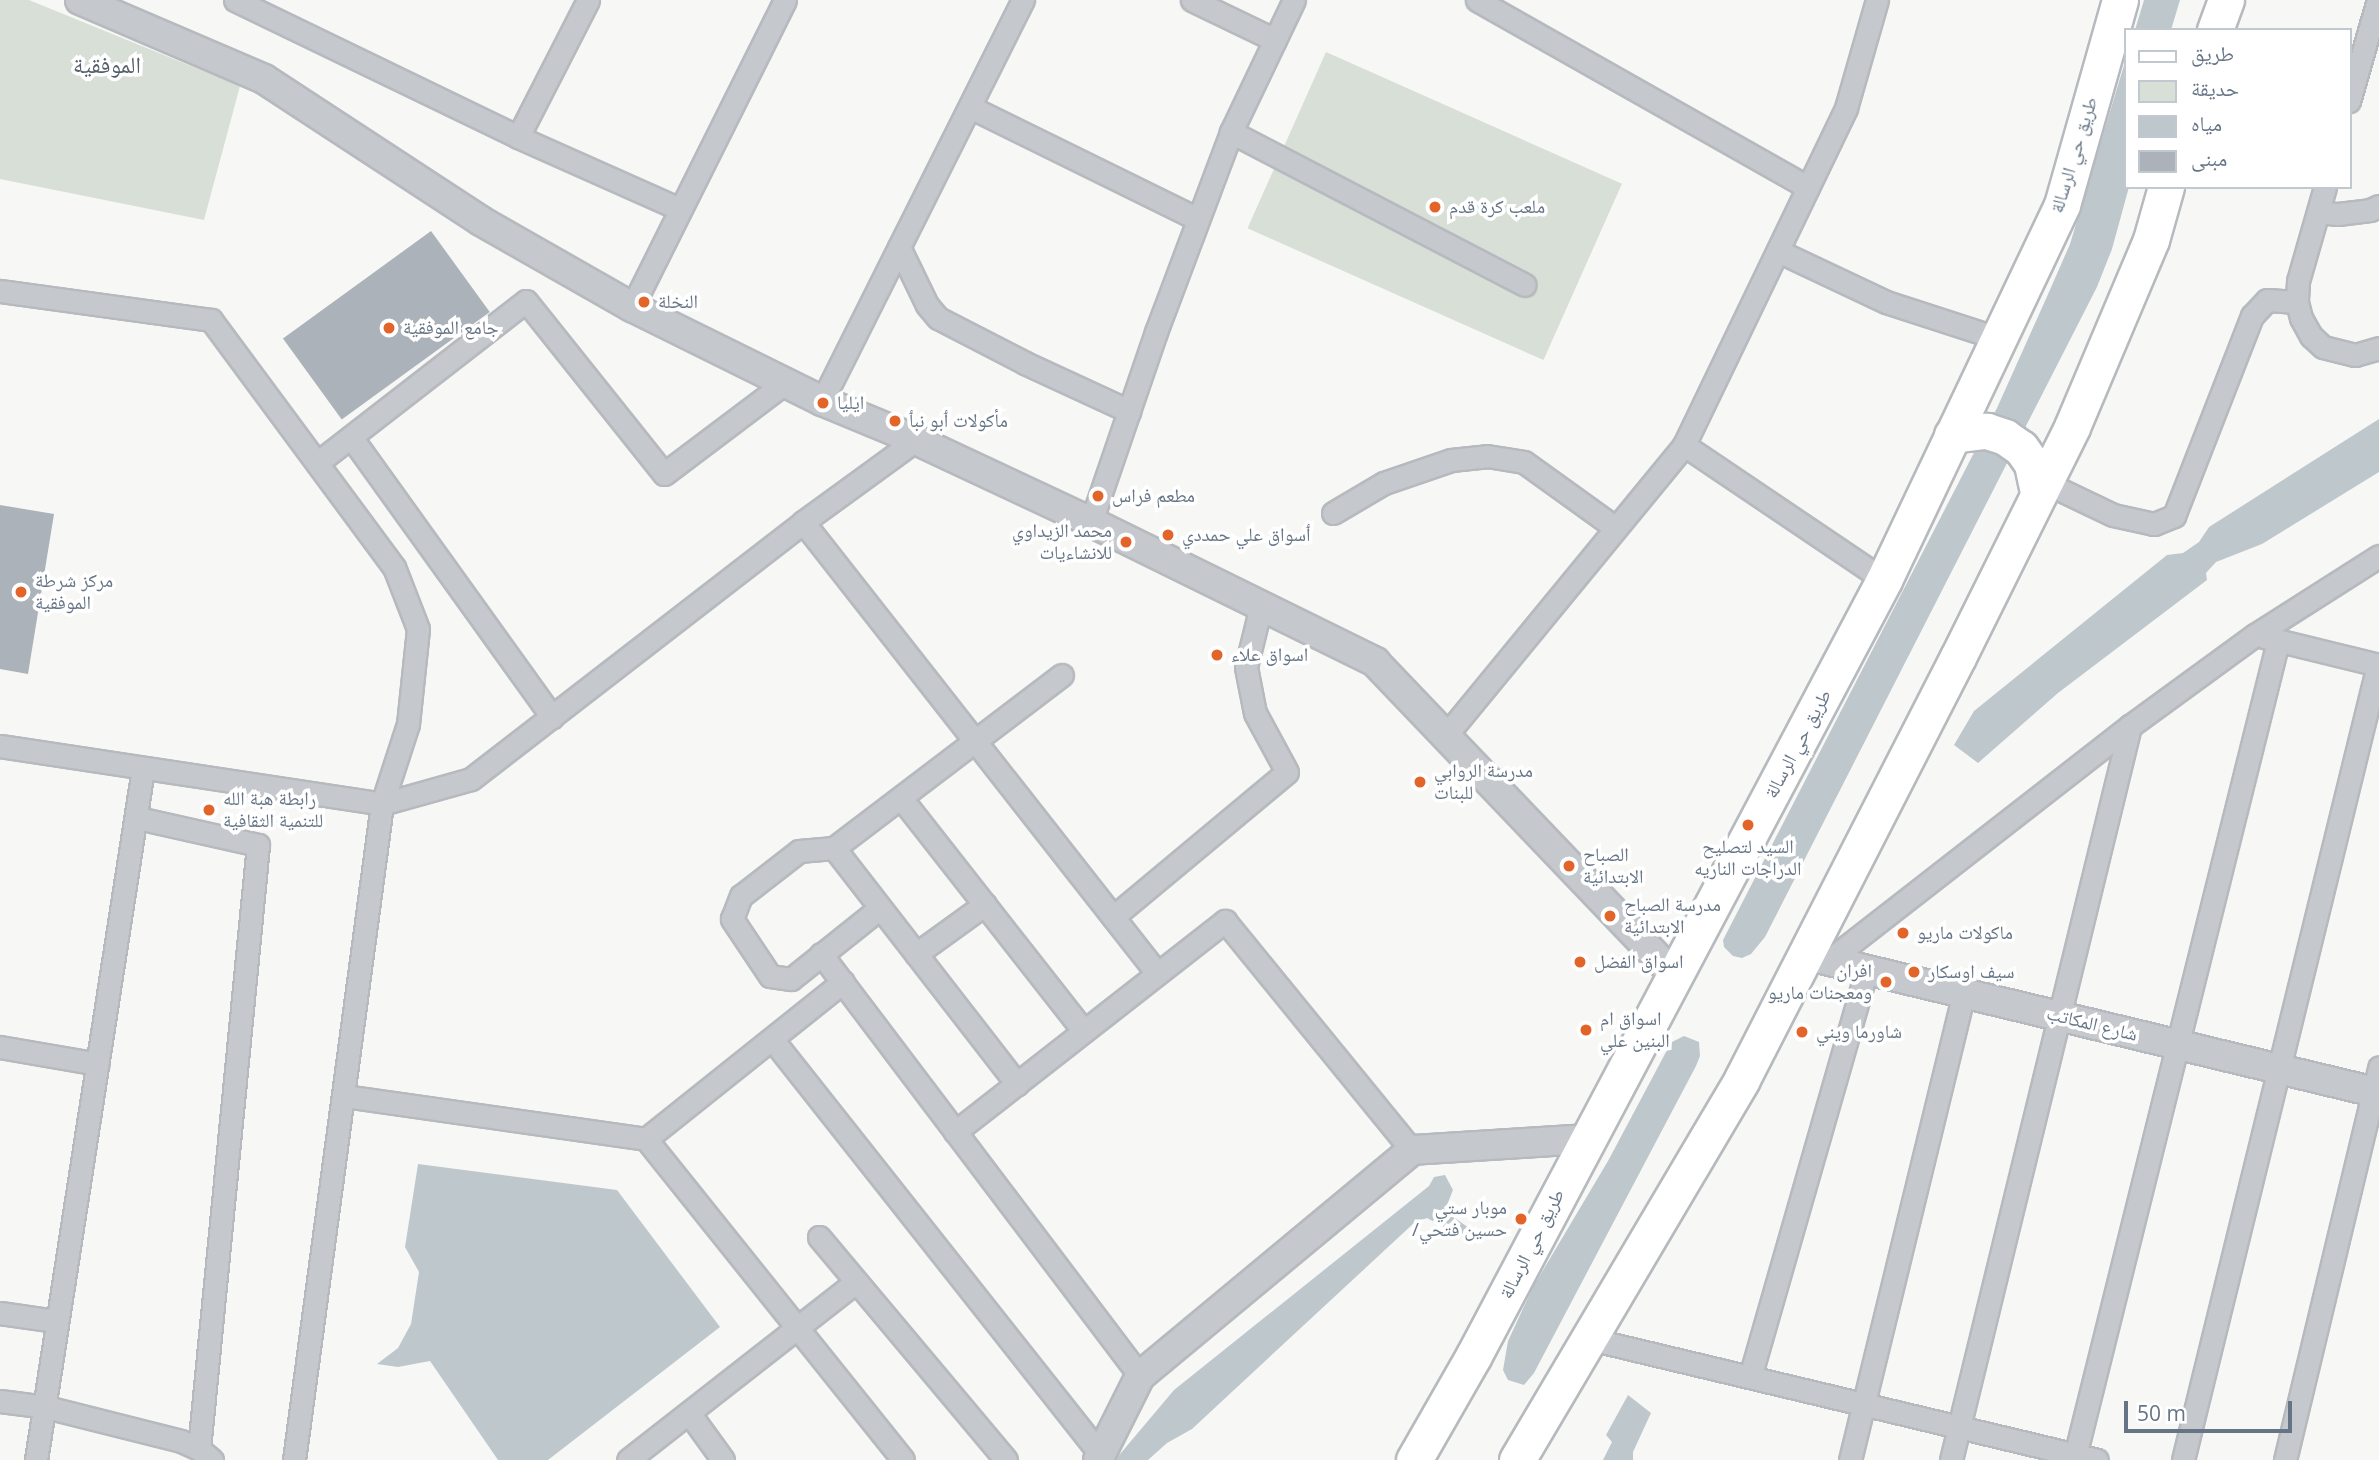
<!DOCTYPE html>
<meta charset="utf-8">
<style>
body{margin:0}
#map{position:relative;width:2379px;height:1460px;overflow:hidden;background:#f7f8f5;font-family:"Open Sans","Noto Naskh Arabic",sans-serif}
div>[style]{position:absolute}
.green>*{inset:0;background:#d8dfd6;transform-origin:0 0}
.water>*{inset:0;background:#bec7cc}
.building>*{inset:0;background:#abb2b9;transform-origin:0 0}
.roads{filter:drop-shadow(2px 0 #b6babe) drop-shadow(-2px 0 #b6babe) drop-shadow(0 2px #b6babe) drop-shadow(0 -2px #b6babe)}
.minor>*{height:21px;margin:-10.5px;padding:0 10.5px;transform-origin:10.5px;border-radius:10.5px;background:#c5c8cc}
.tertiary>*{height:28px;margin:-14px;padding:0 14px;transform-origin:14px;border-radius:14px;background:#c5c8cc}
.primary>*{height:35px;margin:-17.5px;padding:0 17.5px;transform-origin:17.5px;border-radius:17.5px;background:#fff}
.dots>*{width:19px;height:19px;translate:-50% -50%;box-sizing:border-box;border:4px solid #fff;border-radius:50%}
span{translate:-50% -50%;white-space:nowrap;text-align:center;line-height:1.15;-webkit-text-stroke:7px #fff;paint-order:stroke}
.street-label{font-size:19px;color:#667586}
.poi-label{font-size:19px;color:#667586}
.left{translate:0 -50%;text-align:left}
.right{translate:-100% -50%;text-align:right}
.quarter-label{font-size:23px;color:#545f6b}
.legend{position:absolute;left:2124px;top:28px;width:228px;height:161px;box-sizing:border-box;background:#fff;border:2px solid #c2c8cf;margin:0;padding:9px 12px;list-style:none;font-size:21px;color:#667586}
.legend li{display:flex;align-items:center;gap:14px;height:35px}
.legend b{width:35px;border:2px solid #c2c8cf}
.scale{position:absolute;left:2124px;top:1401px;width:168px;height:32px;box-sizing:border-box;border:4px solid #667586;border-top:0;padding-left:9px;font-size:21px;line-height:24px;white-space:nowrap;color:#667586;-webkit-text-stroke:5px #fff;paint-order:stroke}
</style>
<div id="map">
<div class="green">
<div style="clip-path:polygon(0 0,29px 0,240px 86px,204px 220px,0 179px)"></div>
<div style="left:1326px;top:52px;width:324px;height:193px;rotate:24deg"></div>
</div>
<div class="water">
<div style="clip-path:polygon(2144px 0,2180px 0,2171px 30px,2135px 30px)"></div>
<div style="clip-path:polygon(2125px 62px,2125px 187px,2129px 187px,2112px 249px,2097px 287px,1765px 937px,1751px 954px,1742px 958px,1733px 956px,1724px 947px,1723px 940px,1997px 408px,2049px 292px,2070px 244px)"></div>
<div style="clip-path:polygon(2379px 419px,2379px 472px,2262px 544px,2216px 562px,2206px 573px,2207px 580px,2058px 693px,1978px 763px,1954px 745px,1974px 711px,2167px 555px,2183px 553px,2199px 542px,2209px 527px)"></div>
<div style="clip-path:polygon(1684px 1036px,1699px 1042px,1700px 1056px,1696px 1066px,1534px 1373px,1524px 1385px,1508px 1380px,1503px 1370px,1508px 1341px,1533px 1287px,1608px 1161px,1666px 1052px,1672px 1042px)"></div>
<div style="clip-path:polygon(418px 1164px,617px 1190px,720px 1327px,548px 1460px,498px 1460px,430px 1361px,398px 1367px,377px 1364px,398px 1348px,411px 1324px,419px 1272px,405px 1247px)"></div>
<div style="clip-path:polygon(1445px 1175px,1453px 1190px,1447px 1205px,1452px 1216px,1469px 1228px,1460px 1236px,1427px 1218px,1414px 1223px,1192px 1429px,1167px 1443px,1148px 1460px,1115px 1460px,1174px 1390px,1429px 1186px,1434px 1177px)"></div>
<div style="clip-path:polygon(1628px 1395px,1651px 1413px,1633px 1452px,1633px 1460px,1603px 1460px,1612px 1442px,1606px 1435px)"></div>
</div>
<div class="building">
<div style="left:431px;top:231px;width:100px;height:183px;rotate:54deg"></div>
<div style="clip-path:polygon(0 505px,54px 514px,28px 674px,0 669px)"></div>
</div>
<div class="roads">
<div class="minor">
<div style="left:235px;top:0;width:314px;rotate:25.8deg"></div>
<div style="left:518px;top:137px;width:177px;rotate:24deg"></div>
<div style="left:1192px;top:0;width:92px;rotate:25.7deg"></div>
<div style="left:1477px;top:0;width:380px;rotate:29.5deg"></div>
<div style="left:2349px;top:101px;width:105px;rotate:-74deg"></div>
<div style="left:970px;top:107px;width:254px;rotate:26.2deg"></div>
<div style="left:1231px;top:132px;width:331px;rotate:27.5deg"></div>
<div style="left:518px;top:137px;width:154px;rotate:-62.9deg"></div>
<div style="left:2325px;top:187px;width:98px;rotate:106deg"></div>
<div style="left:2298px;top:281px;width:21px;rotate:93deg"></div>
<div style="left:2297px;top:302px;width:16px;rotate:76deg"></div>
<div style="left:2301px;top:318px;width:21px;rotate:61deg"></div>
<div style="left:2311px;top:336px;width:16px;rotate:43deg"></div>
<div style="left:2323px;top:347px;width:33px;rotate:14deg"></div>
<div style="left:2355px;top:355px;width:25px;rotate:-16deg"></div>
<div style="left:2318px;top:212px;width:20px;rotate:6deg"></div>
<div style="left:2338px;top:214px;width:32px;rotate:-7deg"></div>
<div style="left:2370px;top:210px;width:10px;rotate:-24deg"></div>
<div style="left:899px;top:247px;width:64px;rotate:64.2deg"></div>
<div style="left:927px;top:305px;width:17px;rotate:50deg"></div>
<div style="left:938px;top:318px;width:98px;rotate:27.3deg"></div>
<div style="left:1025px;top:363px;width:115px;rotate:24.8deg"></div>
<div style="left:1778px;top:251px;width:119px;rotate:25.3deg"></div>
<div style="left:1886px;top:302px;width:120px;rotate:18deg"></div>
<div style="left:0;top:291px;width:213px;rotate:7.8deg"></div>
<div style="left:211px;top:320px;width:307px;rotate:53.5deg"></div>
<div style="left:394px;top:567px;width:66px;rotate:68.8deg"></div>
<div style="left:418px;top:629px;width:96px;rotate:96deg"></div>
<div style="left:408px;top:724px;width:84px;rotate:108deg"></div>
<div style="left:382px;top:804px;width:662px;rotate:97.64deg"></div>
<div style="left:632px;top:307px;width:343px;rotate:-63.5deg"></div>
<div style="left:822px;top:401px;width:449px;rotate:-63.4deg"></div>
<div style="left:351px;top:437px;width:345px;rotate:54.3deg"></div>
<div style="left:1684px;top:445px;width:241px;rotate:34deg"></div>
<div style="left:317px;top:463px;width:264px;rotate:-37.8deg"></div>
<div style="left:526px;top:301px;width:221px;rotate:51.4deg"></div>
<div style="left:664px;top:474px;width:153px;rotate:-37deg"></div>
<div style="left:2044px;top:482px;width:76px;rotate:25.6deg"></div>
<div style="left:2113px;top:515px;width:42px;rotate:12.4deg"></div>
<div style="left:2154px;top:524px;width:22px;rotate:-22deg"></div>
<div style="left:2174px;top:516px;width:215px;rotate:-68.7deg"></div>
<div style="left:2252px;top:316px;width:22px;rotate:-47deg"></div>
<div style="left:2267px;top:300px;width:30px;rotate:4deg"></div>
<div style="left:1333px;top:513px;width:59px;rotate:-30.5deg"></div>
<div style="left:1384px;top:483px;width:71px;rotate:-18.9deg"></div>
<div style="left:1451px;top:460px;width:36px;rotate:-6deg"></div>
<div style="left:1487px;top:456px;width:37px;rotate:9deg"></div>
<div style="left:1524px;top:462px;width:113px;rotate:35.7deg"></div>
<div style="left:803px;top:522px;width:573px;rotate:51.87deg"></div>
<div style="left:1091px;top:522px;width:201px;rotate:-71.1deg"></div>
<div style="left:1156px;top:332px;width:214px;rotate:-69.4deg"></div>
<div style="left:1231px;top:132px;width:146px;rotate:-64.5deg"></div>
<div style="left:2264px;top:637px;width:118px;rotate:13.7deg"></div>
<div style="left:1447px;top:734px;width:374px;rotate:-50.6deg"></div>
<div style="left:1684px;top:445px;width:374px;rotate:-64.3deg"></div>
<div style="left:1846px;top:108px;width:112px;rotate:-74deg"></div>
<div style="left:0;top:746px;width:386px;rotate:8.6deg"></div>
<div style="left:382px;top:804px;width:92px;rotate:-15.7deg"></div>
<div style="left:471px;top:779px;width:420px;rotate:-37.7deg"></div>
<div style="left:803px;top:522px;width:140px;rotate:-36deg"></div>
<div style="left:901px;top:798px;width:296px;rotate:51.9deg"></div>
<div style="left:138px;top:818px;width:123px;rotate:12.7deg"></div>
<div style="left:258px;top:845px;width:607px;rotate:95.58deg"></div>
<div style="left:834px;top:848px;width:299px;rotate:52.2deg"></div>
<div style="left:880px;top:908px;width:114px;rotate:141.4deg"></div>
<div style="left:791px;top:979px;width:21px;rotate:-172deg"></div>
<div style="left:770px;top:976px;width:69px;rotate:-123.7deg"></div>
<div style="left:732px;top:919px;width:25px;rotate:-69deg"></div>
<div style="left:741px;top:896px;width:73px;rotate:-37.8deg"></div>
<div style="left:799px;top:851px;width:35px;rotate:-5deg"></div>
<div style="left:834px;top:848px;width:286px;rotate:-37.2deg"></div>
<div style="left:1113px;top:917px;width:226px;rotate:-39.8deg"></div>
<div style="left:1287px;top:772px;width:67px;rotate:-118.5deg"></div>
<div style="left:1255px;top:713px;width:47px;rotate:-101.1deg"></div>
<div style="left:1246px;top:667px;width:63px;rotate:-76.2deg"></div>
<div style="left:821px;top:954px;width:529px;rotate:52.91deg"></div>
<div style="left:916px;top:954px;width:85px;rotate:-35.9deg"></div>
<div style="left:1828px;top:961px;width:383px;rotate:-37.9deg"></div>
<div style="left:2130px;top:726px;width:155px;rotate:-36.1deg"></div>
<div style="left:2255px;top:635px;width:147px;rotate:-32.5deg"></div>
<div style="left:772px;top:1039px;width:530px;rotate:51.66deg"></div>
<div style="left:0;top:1047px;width:99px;rotate:9.8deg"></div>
<div style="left:345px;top:1096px;width:304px;rotate:8.1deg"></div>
<div style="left:646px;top:1139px;width:411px;rotate:51.3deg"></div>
<div style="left:955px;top:1132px;width:343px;rotate:-38deg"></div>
<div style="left:1225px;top:921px;width:296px;rotate:50.8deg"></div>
<div style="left:646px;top:1139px;width:252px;rotate:-38.6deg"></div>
<div style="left:819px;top:1237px;width:291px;rotate:50deg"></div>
<div style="left:0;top:1313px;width:57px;rotate:8.1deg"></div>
<div style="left:1590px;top:1339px;width:521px;rotate:13.42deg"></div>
<div style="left:1750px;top:1377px;width:423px;rotate:-74deg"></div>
<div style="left:0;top:1401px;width:46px;rotate:7.4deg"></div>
<div style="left:46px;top:1407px;width:139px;rotate:14.1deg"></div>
<div style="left:181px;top:1441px;width:20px;rotate:24deg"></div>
<div style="left:199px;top:1449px;width:17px;rotate:40deg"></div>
<div style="left:689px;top:1413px;width:58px;rotate:54.1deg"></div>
<div style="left:36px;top:1460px;width:699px;rotate:-81.2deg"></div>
<div style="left:628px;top:1460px;width:289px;rotate:-38deg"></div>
<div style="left:1850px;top:1460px;width:481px;rotate:-76.3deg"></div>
<div style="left:1951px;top:1460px;width:756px;rotate:-76.29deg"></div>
<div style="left:2074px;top:1460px;width:844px;rotate:-76.01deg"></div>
<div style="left:2183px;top:1460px;width:819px;rotate:-76.22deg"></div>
<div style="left:2285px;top:1460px;width:404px;rotate:-76.5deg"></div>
</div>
<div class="tertiary">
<div style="left:80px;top:0;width:200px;rotate:23.2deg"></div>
<div style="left:264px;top:79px;width:259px;rotate:33.2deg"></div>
<div style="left:481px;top:221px;width:174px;rotate:29.7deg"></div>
<div style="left:632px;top:307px;width:212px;rotate:26.3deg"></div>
<div style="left:822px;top:401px;width:102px;rotate:22.5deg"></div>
<div style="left:916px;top:440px;width:193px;rotate:25.1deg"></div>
<div style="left:1091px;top:522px;width:317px;rotate:26.2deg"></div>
<div style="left:1375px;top:662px;width:436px;rotate:46.3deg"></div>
<div style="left:1805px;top:955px;width:590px;rotate:13.52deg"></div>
<div style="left:1098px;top:1460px;width:94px;rotate:-63.4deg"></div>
<div style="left:1140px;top:1376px;width:354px;rotate:-39.7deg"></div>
<div style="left:1412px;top:1150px;width:175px;rotate:-3.6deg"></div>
</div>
<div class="primary">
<div style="left:2215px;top:30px;width:32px;rotate:-70deg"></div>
<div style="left:1952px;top:435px;width:35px;rotate:-7deg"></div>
<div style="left:1987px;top:431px;width:19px;rotate:18deg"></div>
<div style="left:2005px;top:437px;width:19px;rotate:35deg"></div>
<div style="left:2021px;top:448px;width:19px;rotate:55deg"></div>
<div style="left:2032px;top:464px;width:30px;rotate:78deg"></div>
<div style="left:1414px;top:1460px;width:119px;rotate:-60.2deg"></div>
<div style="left:1473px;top:1357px;width:879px;rotate:-62.12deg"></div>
<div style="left:1884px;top:580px;width:415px;rotate:-64.6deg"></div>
<div style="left:2062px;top:205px;width:213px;rotate:-74.2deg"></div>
<div style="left:1517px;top:1460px;width:442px;rotate:-59.4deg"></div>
<div style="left:1742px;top:1079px;width:474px;rotate:-62.9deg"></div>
<div style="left:1958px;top:657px;width:257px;rotate:-63.6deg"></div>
<div style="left:2072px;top:427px;width:203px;rotate:-67.1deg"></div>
<div style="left:2151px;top:240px;width:55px;rotate:-74.2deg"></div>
</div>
</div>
<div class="dots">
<div style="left:1435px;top:207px;background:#e36429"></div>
<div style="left:644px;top:302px;background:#e36429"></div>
<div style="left:389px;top:328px;background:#e36429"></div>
<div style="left:823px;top:403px;background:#e36429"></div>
<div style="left:895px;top:421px;background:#e36429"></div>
<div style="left:1098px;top:496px;background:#e36429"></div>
<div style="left:1168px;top:535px;background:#e36429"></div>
<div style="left:1126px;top:542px;background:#e36429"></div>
<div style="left:21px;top:592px;background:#e36429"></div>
<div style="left:1217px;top:655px;background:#e36429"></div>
<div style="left:1420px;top:782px;background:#e36429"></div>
<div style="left:209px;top:810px;background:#e36429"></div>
<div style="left:1748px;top:825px;background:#e36429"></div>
<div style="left:1569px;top:866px;background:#e36429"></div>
<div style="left:1610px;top:916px;background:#e36429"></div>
<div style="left:1903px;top:933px;background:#e36429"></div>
<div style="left:1580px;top:962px;background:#e36429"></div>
<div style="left:1914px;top:972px;background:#e36429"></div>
<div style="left:1886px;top:982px;background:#e36429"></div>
<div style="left:1586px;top:1030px;background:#e36429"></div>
<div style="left:1802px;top:1032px;background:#e36429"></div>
<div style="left:1521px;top:1219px;background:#e36429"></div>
</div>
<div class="street-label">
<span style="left:2074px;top:155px;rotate:-73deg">طريق حي الرسالة</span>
<span style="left:1798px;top:744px;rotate:-62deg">طريق حي الرسالة</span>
<span style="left:2092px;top:1024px;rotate:14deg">شارع المكاتب</span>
<span style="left:1532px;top:1244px;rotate:-63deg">طريق حي الرسالة</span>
</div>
<div class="poi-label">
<span class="left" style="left:1449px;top:207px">ملعب كرة قدم</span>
<span class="left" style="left:658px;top:302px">النخلة</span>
<span class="left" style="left:403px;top:328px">جامع الموفقية</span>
<span class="left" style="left:837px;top:403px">ايليا</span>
<span class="left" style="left:909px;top:421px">مأكولات ٲبو نبٲ</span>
<span class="left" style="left:1112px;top:496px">مطعم فراس</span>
<span class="right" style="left:1112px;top:542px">محمد الزيداوي<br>للانشاءيات</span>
<span class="left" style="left:1182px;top:535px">ٲسواق علي حمددي</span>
<span class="left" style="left:35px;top:592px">مركز شرطة<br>الموفقية</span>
<span class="left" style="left:1231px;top:655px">اسواق علاء</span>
<span class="left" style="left:1434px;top:782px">مدرسة الروابي<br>للبنات</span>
<span class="left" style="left:223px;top:810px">رابطة هبة الله<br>للتنمية الثقافية</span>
<span style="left:1748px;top:858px">السيد لتصليح<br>الدراجات الناريه</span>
<span class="left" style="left:1583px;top:866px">الصباح<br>الابتدائية</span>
<span class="left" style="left:1624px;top:916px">مدرسة الصباح<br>الابتدائية</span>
<span class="left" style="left:1917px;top:933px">ماكولات ماريو</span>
<span class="left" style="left:1594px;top:962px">اسواق الفضل</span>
<span class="right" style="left:1872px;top:982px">افران<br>ومعجنات ماريو</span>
<span class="left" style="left:1928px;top:972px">سيف اوسكار</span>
<span class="left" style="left:1600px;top:1030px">اسواق ام<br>البنين علي</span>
<span class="left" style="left:1816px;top:1032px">شاورما ويني</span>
<span class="right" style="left:1507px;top:1219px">موبار ستي<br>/حسين فتحي</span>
</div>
<div class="quarter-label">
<span style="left:107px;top:64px">الموفقية</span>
</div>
<ul class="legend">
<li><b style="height:9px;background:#fff"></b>طريق</li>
<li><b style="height:19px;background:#d8dfd6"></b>حديقة</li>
<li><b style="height:19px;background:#bec7cc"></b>مياه</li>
<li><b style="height:19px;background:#abb2b9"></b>مبنى</li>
</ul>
<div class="scale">50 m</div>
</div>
